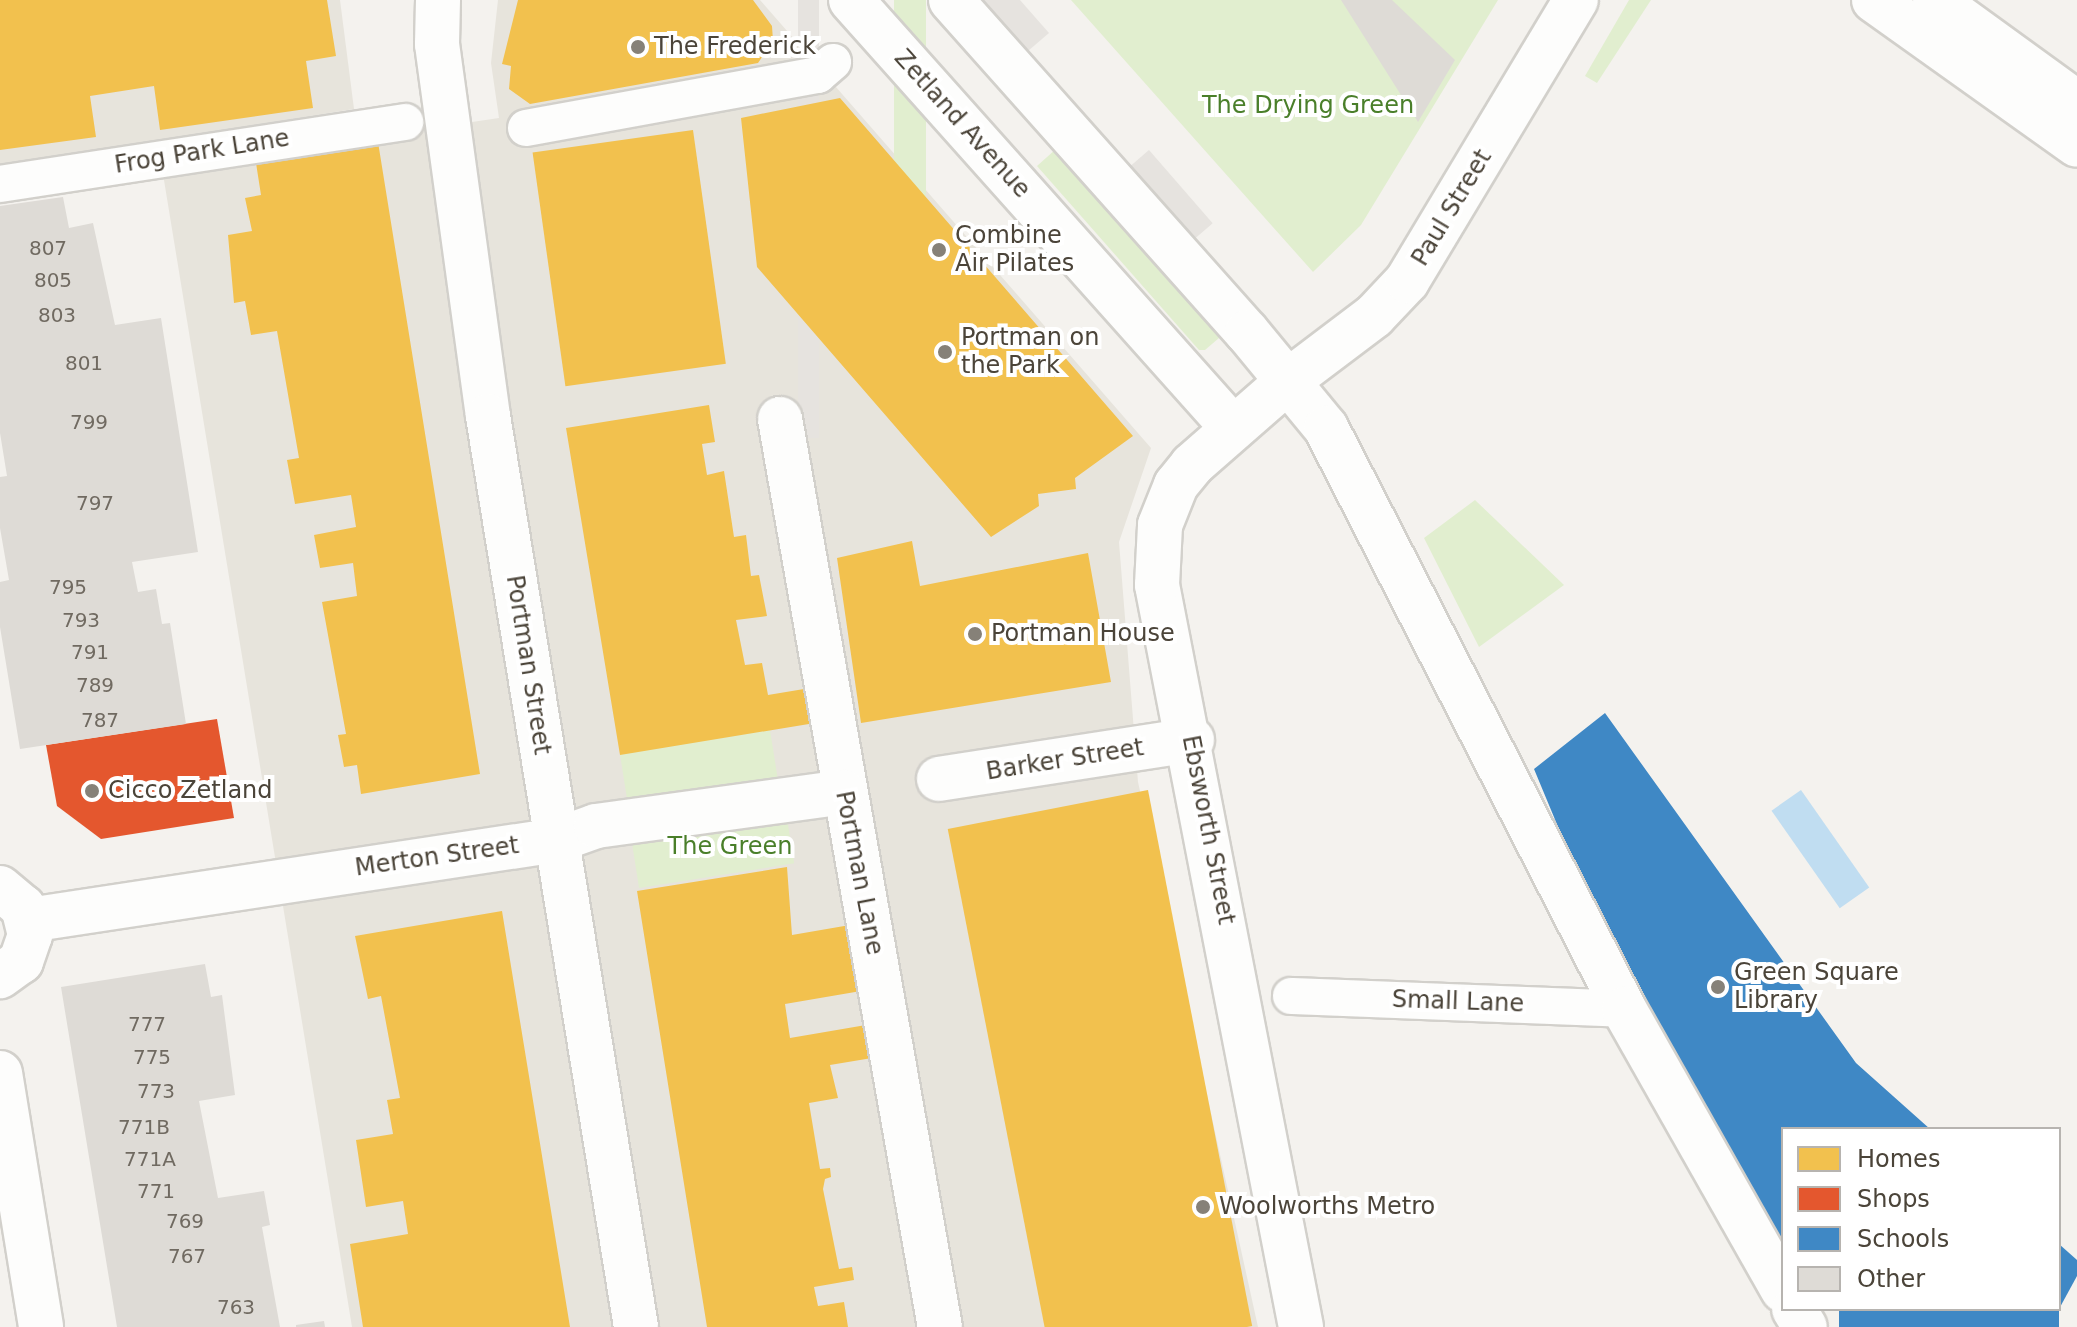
<!DOCTYPE html>
<style>
body{margin:0}
#map{position:relative;width:2077px;height:1327px;overflow:hidden;background:#f4f2ee;font-family:"DejaVu Sans",sans-serif}
div>[style]{position:absolute}
.residential>*{inset:0;background:#e7e4dc}
.green>*{inset:0;background:#e1eecf;transform-origin:0 0}
.parking>*{inset:0;background:#e6e3df;transform-origin:0 0}
.water>*{inset:0;background:#c0ddf1;transform-origin:0 0}
.homes>*{inset:0;background:#f2c14e;transform-origin:0 0}
.shops>*{inset:0;background:#e4572e}
.schools>*{inset:0;background:#3f88c5;transform-origin:0 0}
.building>*{inset:0;background:#dedbd6}
.roads{filter:drop-shadow(2px 0 #d2d0cb) drop-shadow(-2px 0 #d2d0cb) drop-shadow(0 2px #d2d0cb) drop-shadow(0 -2px #d2d0cb)}
.pedestrian>*{height:36px;margin:-18px;padding:0 18px;transform-origin:18px;border-radius:18px;background:#fdfdfc}
.minor>*{height:44px;margin:-22px;padding:0 22px;transform-origin:22px;border-radius:22px;background:#fdfdfc}
.dots>*{width:22px;height:22px;translate:-50% -50%;box-sizing:border-box;border:4px solid #fff;border-radius:50%}
span{translate:-50% -50%;white-space:nowrap;text-align:center;line-height:1.15;-webkit-text-stroke:8px #fff;paint-order:stroke}
.number-label{font-size:20px;color:#706a61}
.number-label span{-webkit-text-stroke-width:0}
.poi-label{font-size:24px;color:#4b4439}
.left{translate:0 -50%;text-align:left}
.park-label{font-size:24px;color:#4a7f2a}
.street-label{font-size:24px;color:#4b4439}
.legend{position:absolute;left:1781px;top:1127px;width:280px;height:184px;box-sizing:border-box;background:#fff;border:2px solid #b7b4b0;margin:0;padding:10px 14px;list-style:none;font-size:24px;color:#4b4439}
.legend li{display:flex;align-items:center;gap:16px;height:40px}
.legend b{width:40px;border:2px solid #b7b4b0}
</style>
<div id="map">
<div class="residential">
<div style="clip-path:polygon(0 0,340px 0,354px 109px,0 166px)"></div>
<div style="clip-path:polygon(498px 0,760px 0,1151px 448px,1119px 542px,1138px 782px,1258px 1327px,352px 1327px,162px 168px,499px 118px,491px 63px)"></div>
</div>
<div class="green">
<div style="left:894px;top:0;width:32px;height:207px"></div>
<div style="clip-path:polygon(1071px 0,1498px 0,1361px 225px,1313px 272px)"></div>
<div style="clip-path:polygon(1629px 0,1651px 0,1597px 83px,1585px 76px)"></div>
<div style="clip-path:polygon(1056px 149px,1218px 330px,1219px 338px,1205px 350px,1199px 350px,1037px 166px)"></div>
<div style="clip-path:polygon(1475px 500px,1564px 585px,1479px 647px,1424px 538px)"></div>
<div style="left:770px;top:730px;width:51px;height:152px;rotate:81deg"></div>
<div style="left:786px;top:812px;width:52px;height:157px;rotate:81deg"></div>
</div>
<div class="parking">
<div style="left:798px;top:0;width:21px;height:438px"></div>
<div style="clip-path:polygon(982px 0,1020px 0,1049px 33px,1028px 51px)"></div>
<div style="left:1149px;top:150px;width:97px;height:28px;rotate:49deg"></div>
</div>
<div class="water">
<div style="left:1801px;top:790px;width:119px;height:36px;rotate:55deg"></div>
</div>
<div class="homes">
<div style="clip-path:polygon(0 0,327px 0,336px 56px,306px 61px,313px 108px,160px 130px,154px 86px,90px 96px,96px 137px,0 150px)"></div>
<div style="clip-path:polygon(518px 0,753px 0,772px 26px,773px 41px,758px 63px,530px 104px,509px 89px,511px 66px,502px 64px)"></div>
<div style="clip-path:polygon(840px 98px,1133px 436px,1075px 478px,1076px 489px,1038px 494px,1039px 506px,991px 537px,757px 267px,741px 118px)"></div>
<div style="left:693px;top:130px;width:236px;height:162px;rotate:82deg"></div>
<div style="clip-path:polygon(378px 142px,480px 774px,361px 794px,357px 765px,344px 767px,338px 735px,346px 734px,322px 602px,357px 596px,353px 563px,320px 568px,314px 535px,356px 527px,351px 495px,295px 504px,287px 460px,299px 458px,277px 331px,251px 335px,245px 301px,234px 303px,228px 235px,252px 231px,245px 198px,261px 195px,256px 163px)"></div>
<div style="clip-path:polygon(709px 405px,715px 442px,702px 444px,707px 475px,724px 471px,734px 537px,746px 535px,751px 576px,759px 575px,767px 616px,736px 620px,745px 665px,762px 663px,768px 695px,816px 687px,821px 722px,620px 755px,566px 428px)"></div>
<div style="clip-path:polygon(912px 541px,920px 586px,1088px 553px,1111px 682px,861px 723px,837px 558px)"></div>
<div style="left:1148px;top:790px;width:546px;height:204px;rotate:79deg"></div>
<div style="clip-path:polygon(787px 867px,792px 935px,850px 925px,861px 991px,785px 1004px,790px 1038px,866px 1025px,872px 1058px,830px 1065px,838px 1098px,809px 1103px,820px 1169px,830px 1168px,831px 1177px,825px 1179px,823px 1189px,839px 1269px,852px 1267px,854px 1280px,814px 1287px,818px 1306px,844px 1302px,848px 1327px,707px 1327px,637px 891px)"></div>
<div style="clip-path:polygon(502px 911px,570px 1327px,363px 1327px,350px 1244px,408px 1234px,403px 1201px,366px 1207px,356px 1140px,393px 1134px,387px 1100px,400px 1098px,381px 996px,368px 999px,355px 936px)"></div>
</div>
<div class="shops">
<div style="clip-path:polygon(217px 719px,234px 818px,101px 839px,57px 806px,46px 745px)"></div>
</div>
<div class="schools">
<div style="clip-path:polygon(1605px 713px,1856px 1063px,1930px 1129px,1783px 1129px,1783px 1251px,1593px 911px,1534px 769px)"></div>
<div style="clip-path:polygon(2059px 1244px,2077px 1260px,2077px 1276px,2059px 1309px)"></div>
<div style="left:1839px;top:1309px;width:220px;height:26px"></div>
</div>
<div class="building">
<div style="clip-path:polygon(1341px 0,1392px 0,1455px 60px,1418px 122px)"></div>
<div style="clip-path:polygon(63px 197px,69px 228px,93px 223px,115px 325px,161px 318px,198px 552px,132px 562px,138px 592px,156px 589px,162px 624px,170px 623px,186px 724px,20px 749px,0 627px,0 582px,9px 580px,0 528px,0 477px,7px 476px,0 433px,0 206px)"></div>
<div style="clip-path:polygon(205px 964px,211px 997px,222px 995px,235px 1095px,199px 1101px,218px 1198px,264px 1191px,270px 1225px,262px 1227px,280px 1327px,117px 1327px,61px 987px)"></div>
<div style="clip-path:polygon(324px 1321px,325px 1327px,296px 1327px,296px 1325px)"></div>
</div>
<div class="roads">
<div class="pedestrian">
<div style="left:526px;top:128px;width:297px;rotate:-10.3deg"></div>
<div style="left:818px;top:75px;width:20px;rotate:-41deg"></div>
<div style="left:0;top:184px;width:410px;rotate:-8.7deg"></div>
<div style="left:1291px;top:996px;width:333px;rotate:2.2deg"></div>
</div>
<div class="minor">
<div style="left:438px;top:0;width:44px;rotate:91.3deg"></div>
<div style="left:437px;top:44px;width:375px;rotate:82.2deg"></div>
<div style="left:488px;top:416px;width:923px;rotate:80.77deg"></div>
<div style="left:851px;top:0;width:574px;rotate:48.25deg"></div>
<div style="left:951px;top:0;width:445px;rotate:48.3deg"></div>
<div style="left:1247px;top:332px;width:124px;rotate:50.5deg"></div>
<div style="left:1326px;top:428px;width:653px;rotate:62.85deg"></div>
<div style="left:1624px;top:1009px;width:323px;rotate:60.5deg"></div>
<div style="left:1874px;top:0;width:249px;rotate:35.5deg"></div>
<div style="left:1935px;top:0;width:175px;rotate:36deg"></div>
<div style="left:780px;top:419px;width:922px;rotate:80.01deg"></div>
<div style="left:939px;top:779px;width:256px;rotate:-8.8deg"></div>
<div style="left:0;top:888px;width:30px;rotate:40deg"></div>
<div style="left:23px;top:907px;width:29px;rotate:76deg"></div>
<div style="left:30px;top:935px;width:28px;rotate:109deg"></div>
<div style="left:21px;top:961px;width:26px;rotate:144deg"></div>
<div style="left:29px;top:920px;width:534px;rotate:-8.62deg"></div>
<div style="left:557px;top:840px;width:41px;rotate:-19.7deg"></div>
<div style="left:596px;top:826px;width:250px;rotate:-7.8deg"></div>
<div style="left:0;top:1073px;width:257px;rotate:80.8deg"></div>
<div style="left:1794px;top:1309px;width:21px;rotate:59deg"></div>
<div style="left:1301px;top:1327px;width:756px;rotate:-100.98deg"></div>
<div style="left:1157px;top:585px;width:60px;rotate:-87.1deg"></div>
<div style="left:1160px;top:525px;width:43px;rotate:-68.2deg"></div>
<div style="left:1176px;top:485px;width:26px;rotate:-51deg"></div>
<div style="left:1192px;top:465px;width:128px;rotate:-41.2deg"></div>
<div style="left:1288px;top:381px;width:108px;rotate:-37.1deg"></div>
<div style="left:1374px;top:316px;width:48px;rotate:-46.7deg"></div>
<div style="left:1407px;top:281px;width:328px;rotate:-59deg"></div>
</div>
</div>
<div class="dots">
<div style="left:638px;top:47px;background:#868178"></div>
<div style="left:939px;top:250px;background:#868178"></div>
<div style="left:945px;top:352px;background:#868178"></div>
<div style="left:975px;top:634px;background:#868178"></div>
<div style="left:92px;top:791px;background:#868178"></div>
<div style="left:1718px;top:987px;background:#868178"></div>
<div style="left:1203px;top:1207px;background:#868178"></div>
</div>
<div class="number-label">
<span style="left:48px;top:248px">807</span>
<span style="left:53px;top:280px">805</span>
<span style="left:57px;top:315px">803</span>
<span style="left:84px;top:363px">801</span>
<span style="left:89px;top:422px">799</span>
<span style="left:95px;top:503px">797</span>
<span style="left:68px;top:587px">795</span>
<span style="left:81px;top:620px">793</span>
<span style="left:90px;top:652px">791</span>
<span style="left:95px;top:685px">789</span>
<span style="left:100px;top:720px">787</span>
<span style="left:147px;top:1024px">777</span>
<span style="left:152px;top:1057px">775</span>
<span style="left:156px;top:1091px">773</span>
<span style="left:144px;top:1127px">771B</span>
<span style="left:150px;top:1159px">771A</span>
<span style="left:156px;top:1191px">771</span>
<span style="left:185px;top:1221px">769</span>
<span style="left:187px;top:1256px">767</span>
<span style="left:236px;top:1307px">763</span>
</div>
<div class="poi-label">
<span class="left" style="left:654px;top:47px">The Frederick</span>
<span class="left" style="left:955px;top:250px">Combine<br>Air Pilates</span>
<span class="left" style="left:961px;top:352px">Portman on<br>the Park</span>
<span class="left" style="left:991px;top:634px">Portman House</span>
<span class="left" style="left:108px;top:791px">Cicco Zetland</span>
<span class="left" style="left:1734px;top:987px">Green Square<br>Library</span>
<span class="left" style="left:1219px;top:1207px">Woolworths Metro</span>
</div>
<div class="park-label">
<span style="left:1308px;top:106px">The Drying Green</span>
<span style="left:730px;top:847px">The Green</span>
</div>
<div class="street-label">
<span style="left:962px;top:124px;rotate:48deg">Zetland Avenue</span>
<span style="left:202px;top:152px;rotate:-9deg">Frog Park Lane</span>
<span style="left:1452px;top:208px;rotate:-59deg">Paul Street</span>
<span style="left:528px;top:665px;rotate:81deg">Portman Street</span>
<span style="left:1065px;top:760px;rotate:-9deg">Barker Street</span>
<span style="left:1208px;top:830px;rotate:79deg">Ebsworth Street</span>
<span style="left:437px;top:857px;rotate:-8deg">Merton Street</span>
<span style="left:859px;top:873px;rotate:79deg">Portman Lane</span>
<span style="left:1458px;top:1002px;rotate:2deg">Small Lane</span>
</div>
<ul class="legend">
<li><b style="height:22px;background:#f2c14e"></b>Homes</li>
<li><b style="height:22px;background:#e4572e"></b>Shops</li>
<li><b style="height:22px;background:#3f88c5"></b>Schools</li>
<li><b style="height:22px;background:#dedbd6"></b>Other</li>
</ul>
</div>
